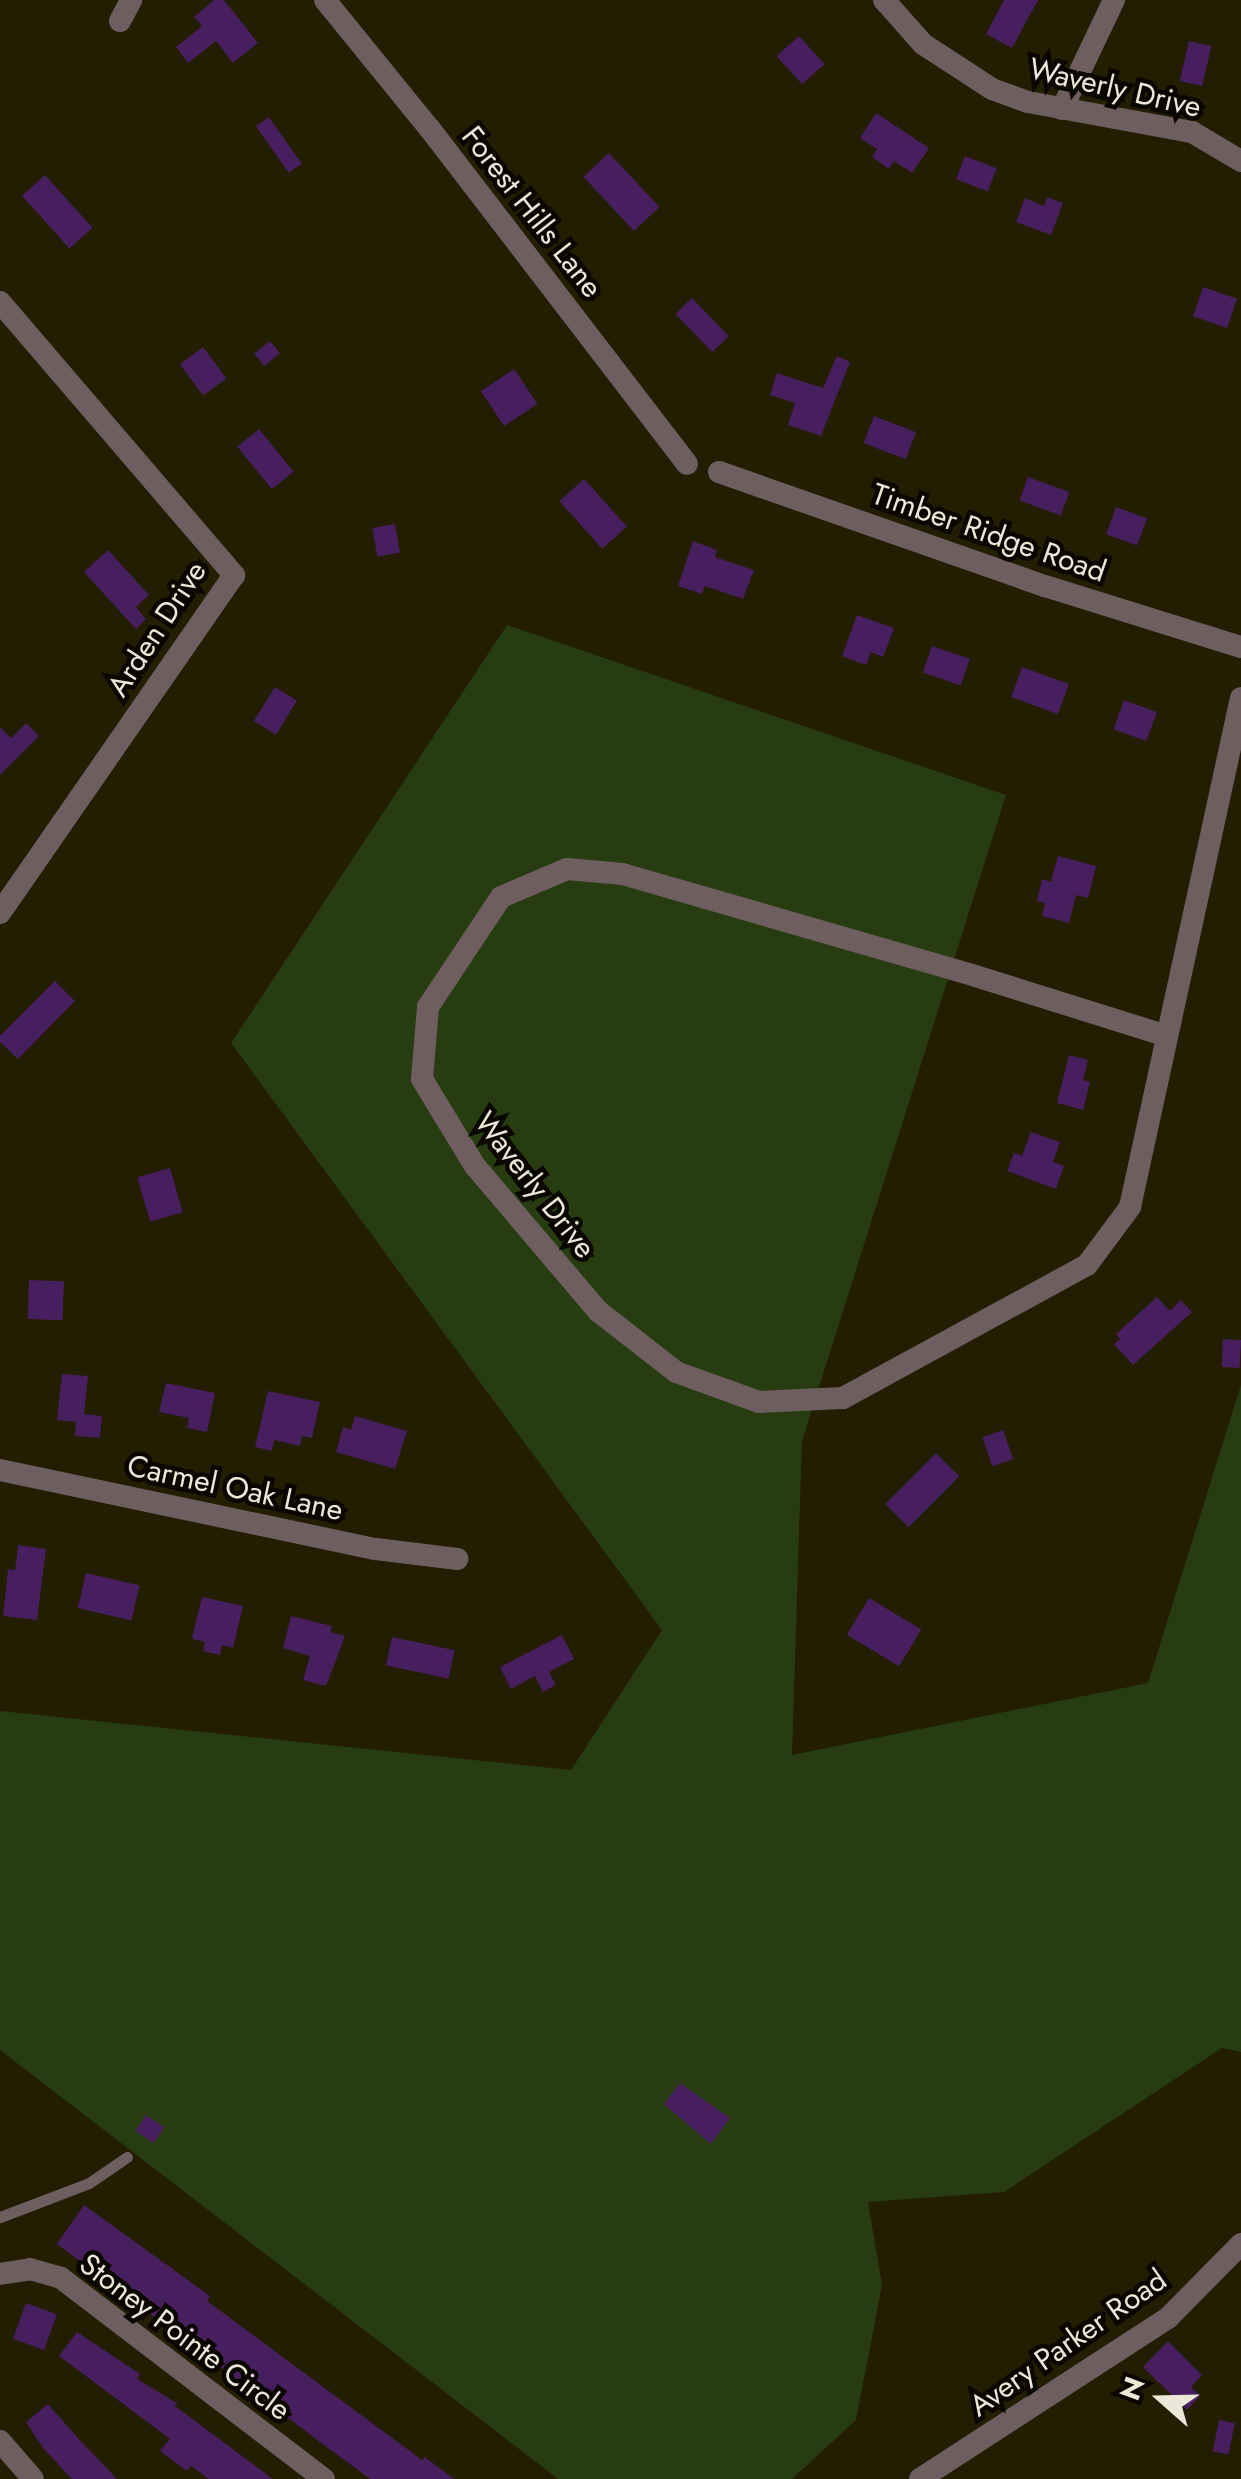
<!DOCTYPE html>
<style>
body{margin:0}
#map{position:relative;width:1241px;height:2479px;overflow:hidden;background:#231d01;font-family:Jost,sans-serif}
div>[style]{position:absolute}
.green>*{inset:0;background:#273d11}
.building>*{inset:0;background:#481f5e;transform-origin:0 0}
.service>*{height:11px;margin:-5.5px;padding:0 5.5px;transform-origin:5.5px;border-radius:5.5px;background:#6e5e60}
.minor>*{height:22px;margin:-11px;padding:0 11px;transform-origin:11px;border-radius:11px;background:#6e5e60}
span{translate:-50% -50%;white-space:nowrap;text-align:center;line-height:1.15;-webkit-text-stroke:9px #0a0701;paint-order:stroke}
.street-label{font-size:30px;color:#ece8d7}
.north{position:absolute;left:1111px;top:2349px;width:100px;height:100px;-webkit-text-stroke:8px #0a0701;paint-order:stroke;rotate:290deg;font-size:28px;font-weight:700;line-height:40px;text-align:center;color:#ece8d7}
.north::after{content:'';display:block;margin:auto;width:35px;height:45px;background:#ece8d7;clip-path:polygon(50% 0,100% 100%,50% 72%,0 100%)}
</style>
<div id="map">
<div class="green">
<div style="clip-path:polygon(507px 625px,1006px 795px,802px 1441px,792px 1755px,1148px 1683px,1241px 1385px,1241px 2052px,1222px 2048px,1004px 2192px,868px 2202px,882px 2285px,856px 2420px,792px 2479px,558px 2479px,0 2050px,0 1711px,571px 1770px,662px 1630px,231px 1043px)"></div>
</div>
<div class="building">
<div style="clip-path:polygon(214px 0,224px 0,258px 43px,233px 63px,216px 41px,188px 63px,176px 47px,202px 26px,194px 17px)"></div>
<div style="clip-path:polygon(1004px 0,1038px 0,1012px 48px,986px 34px)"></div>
<div style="left:799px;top:36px;width:38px;height:30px;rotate:48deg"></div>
<div style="left:1189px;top:41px;width:23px;height:41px;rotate:13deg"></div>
<div style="clip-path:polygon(876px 113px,929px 148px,912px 173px,894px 161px,889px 169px,872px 157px,877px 149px,860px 138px)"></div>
<div style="left:269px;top:117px;width:57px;height:16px;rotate:55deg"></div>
<div style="left:609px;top:153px;width:74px;height:35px;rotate:47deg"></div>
<div style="left:965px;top:156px;width:34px;height:25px;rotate:21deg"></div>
<div style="left:45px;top:175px;width:71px;height:31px;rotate:48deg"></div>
<div style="clip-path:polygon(1047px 197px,1063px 203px,1051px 235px,1016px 222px,1025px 198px,1044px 206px)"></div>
<div style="left:1203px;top:287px;width:36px;height:31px;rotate:19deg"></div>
<div style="left:692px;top:298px;width:53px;height:23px;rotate:46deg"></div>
<div style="left:270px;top:341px;width:16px;height:20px;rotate:52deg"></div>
<div style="left:203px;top:347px;width:39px;height:29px;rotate:53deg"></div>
<div style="clip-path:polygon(837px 356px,850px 362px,821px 436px,788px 425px,795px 403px,770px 395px,777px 373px,823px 388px)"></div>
<div style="left:514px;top:369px;width:42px;height:40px;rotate:56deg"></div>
<div style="left:874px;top:416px;width:45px;height:29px;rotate:21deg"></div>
<div style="left:259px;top:429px;width:55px;height:28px;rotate:51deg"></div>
<div style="left:1028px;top:477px;width:44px;height:25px;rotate:20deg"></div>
<div style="left:584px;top:479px;width:64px;height:33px;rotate:48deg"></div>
<div style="left:1116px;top:507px;width:33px;height:29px;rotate:20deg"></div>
<div style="left:395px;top:524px;width:29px;height:23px;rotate:80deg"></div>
<div style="clip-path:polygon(693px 541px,717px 550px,715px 557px,754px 570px,743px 599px,705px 586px,702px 594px,678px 586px)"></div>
<div style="clip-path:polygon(108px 550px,149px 595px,136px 607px,146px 619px,136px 629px,84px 572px)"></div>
<div style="clip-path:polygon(857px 615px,894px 628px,883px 657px,871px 652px,866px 665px,842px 656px)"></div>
<div style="left:932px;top:646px;width:40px;height:28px;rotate:19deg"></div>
<div style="left:1022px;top:667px;width:50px;height:32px;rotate:20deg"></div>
<div style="left:275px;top:687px;width:26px;height:40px;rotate:32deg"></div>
<div style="left:1124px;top:700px;width:35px;height:31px;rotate:20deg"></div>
<div style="clip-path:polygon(26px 723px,39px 736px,0 775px,0 727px,11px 738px)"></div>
<div style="clip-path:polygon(1058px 856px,1096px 866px,1088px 898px,1076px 895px,1069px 923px,1042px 916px,1045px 903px,1037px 901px,1042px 879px,1051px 882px)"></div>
<div style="clip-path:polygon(55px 981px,75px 1001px,18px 1059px,0 1042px,0 1036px)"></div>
<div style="clip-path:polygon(1069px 1055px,1088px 1060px,1083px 1080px,1090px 1082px,1083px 1110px,1057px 1103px)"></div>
<div style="clip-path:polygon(1031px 1132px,1060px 1142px,1053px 1162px,1064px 1166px,1056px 1189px,1007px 1171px,1014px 1153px,1022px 1156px)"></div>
<div style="left:170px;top:1168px;width:46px;height:34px;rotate:74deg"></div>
<div style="left:29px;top:1280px;width:35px;height:39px;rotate:2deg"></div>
<div style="clip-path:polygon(1157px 1297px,1170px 1311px,1181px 1300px,1192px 1312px,1133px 1365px,1114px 1344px,1120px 1339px,1116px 1334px)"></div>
<div style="left:1223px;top:1339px;width:18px;height:28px;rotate:3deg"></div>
<div style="clip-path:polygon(62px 1374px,88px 1376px,84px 1414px,102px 1416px,100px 1438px,75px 1436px,76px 1422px,57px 1420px)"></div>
<div style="clip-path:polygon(166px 1383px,215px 1393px,207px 1432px,187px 1428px,189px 1418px,159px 1412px)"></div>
<div style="clip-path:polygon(268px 1391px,320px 1402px,312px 1438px,302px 1436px,300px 1446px,274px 1440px,272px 1451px,255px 1447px)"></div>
<div style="clip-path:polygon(355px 1416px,407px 1431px,395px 1469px,336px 1452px,343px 1427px,351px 1430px)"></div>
<div style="left:1003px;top:1430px;width:31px;height:22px;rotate:71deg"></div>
<div style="left:936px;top:1453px;width:33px;height:72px;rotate:45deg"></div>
<div style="clip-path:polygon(18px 1545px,46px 1549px,37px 1620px,3px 1616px,8px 1569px,15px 1570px)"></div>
<div style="left:86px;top:1573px;width:55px;height:36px;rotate:13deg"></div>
<div style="clip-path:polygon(202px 1597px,243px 1606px,233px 1648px,222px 1645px,220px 1655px,203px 1651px,205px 1642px,192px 1639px)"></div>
<div style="left:869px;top:1598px;width:61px;height:43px;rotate:31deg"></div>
<div style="clip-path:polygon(291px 1616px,332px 1626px,330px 1632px,345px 1636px,326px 1686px,303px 1680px,310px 1656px,283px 1648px)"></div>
<div style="clip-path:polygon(562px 1635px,574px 1659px,549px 1672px,556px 1685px,543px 1692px,535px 1676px,511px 1689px,500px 1667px)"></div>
<div style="left:392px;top:1637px;width:64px;height:29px;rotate:12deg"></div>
<div style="clip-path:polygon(680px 2083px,730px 2118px,711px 2144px,664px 2104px)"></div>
<div style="left:146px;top:2115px;width:22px;height:19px;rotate:34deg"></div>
<div style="clip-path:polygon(84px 2205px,210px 2296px,207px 2301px,422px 2460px,425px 2457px,454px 2479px,370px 2479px,316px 2439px,57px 2244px)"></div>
<div style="left:26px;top:2303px;width:33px;height:38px;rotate:20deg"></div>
<div style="clip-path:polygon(77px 2332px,140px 2374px,137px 2379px,177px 2403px,175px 2406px,273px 2479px,209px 2479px,191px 2466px,187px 2471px,160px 2451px,170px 2439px,59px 2356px)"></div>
<div style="clip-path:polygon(1168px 2341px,1202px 2375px,1191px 2387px,1200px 2396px,1187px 2410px,1143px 2367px)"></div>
<div style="clip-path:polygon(48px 2404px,77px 2437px,117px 2479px,72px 2479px,43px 2448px,26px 2422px)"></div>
<div style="left:1219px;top:2420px;width:16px;height:32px;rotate:11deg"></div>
</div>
<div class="service">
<div style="left:0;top:2217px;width:95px;rotate:-20.9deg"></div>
<div style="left:89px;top:2183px;width:46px;rotate:-34.4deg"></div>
</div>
<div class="minor">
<div style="left:325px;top:0;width:166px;rotate:50.9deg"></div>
<div style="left:430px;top:129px;width:422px;rotate:52.5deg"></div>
<div style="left:884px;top:0;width:59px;rotate:48.4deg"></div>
<div style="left:923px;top:44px;width:82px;rotate:33.1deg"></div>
<div style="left:992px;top:89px;width:38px;rotate:20deg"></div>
<div style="left:1028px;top:102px;width:167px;rotate:10.4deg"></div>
<div style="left:1192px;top:132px;width:57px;rotate:30.6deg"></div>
<div style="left:120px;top:21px;width:24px;rotate:-62deg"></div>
<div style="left:1062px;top:109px;width:121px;rotate:-64.5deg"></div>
<div style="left:0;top:302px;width:360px;rotate:49.4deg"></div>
<div style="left:234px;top:575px;width:411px;rotate:124.7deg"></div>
<div style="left:719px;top:472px;width:345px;rotate:19.3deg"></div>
<div style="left:1045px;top:586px;width:205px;rotate:17.3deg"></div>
<div style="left:1167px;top:1036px;width:200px;rotate:-162.6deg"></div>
<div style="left:976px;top:976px;width:367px;rotate:-163.9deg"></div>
<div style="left:623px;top:874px;width:56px;rotate:-174.9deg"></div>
<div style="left:567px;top:869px;width:72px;rotate:157deg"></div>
<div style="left:501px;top:897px;width:132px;rotate:123.6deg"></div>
<div style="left:428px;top:1007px;width:72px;rotate:94.8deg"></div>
<div style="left:422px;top:1079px;width:102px;rotate:58.7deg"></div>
<div style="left:475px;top:1166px;width:190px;rotate:49.7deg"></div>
<div style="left:598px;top:1311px;width:99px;rotate:38deg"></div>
<div style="left:676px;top:1372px;width:88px;rotate:19.9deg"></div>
<div style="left:759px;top:1402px;width:84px;rotate:-2.7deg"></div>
<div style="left:843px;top:1398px;width:278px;rotate:-28.6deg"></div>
<div style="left:1087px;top:1265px;width:72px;rotate:-53.4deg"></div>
<div style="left:1130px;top:1207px;width:521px;rotate:-77.7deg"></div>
<div style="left:0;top:1470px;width:384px;rotate:11.9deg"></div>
<div style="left:376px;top:1549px;width:82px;rotate:7deg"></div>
<div style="left:0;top:2274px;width:30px;rotate:-9deg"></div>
<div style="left:30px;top:2269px;width:32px;rotate:16deg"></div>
<div style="left:61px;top:2278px;width:331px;rotate:37.4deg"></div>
<div style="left:0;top:2441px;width:50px;rotate:49deg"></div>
<div style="left:920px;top:2479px;width:297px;rotate:-33deg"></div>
<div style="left:1169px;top:2317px;width:103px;rotate:-45.4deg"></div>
</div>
<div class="street-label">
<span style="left:1115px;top:88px;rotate:13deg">Waverly Drive</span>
<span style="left:532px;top:212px;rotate:52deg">Forest Hills Lane</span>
<span style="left:989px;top:533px;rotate:19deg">Timber Ridge Road</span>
<span style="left:157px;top:629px;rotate:-57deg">Arden Drive</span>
<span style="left:535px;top:1185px;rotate:52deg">Waverly Drive</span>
<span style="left:235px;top:1488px;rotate:12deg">Carmel Oak Lane</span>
<span style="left:185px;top:2337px;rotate:37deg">Stoney Pointe Circle</span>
<span style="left:1068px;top:2343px;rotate:-35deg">Avery Parker Road</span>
</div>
<div class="north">N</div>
</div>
